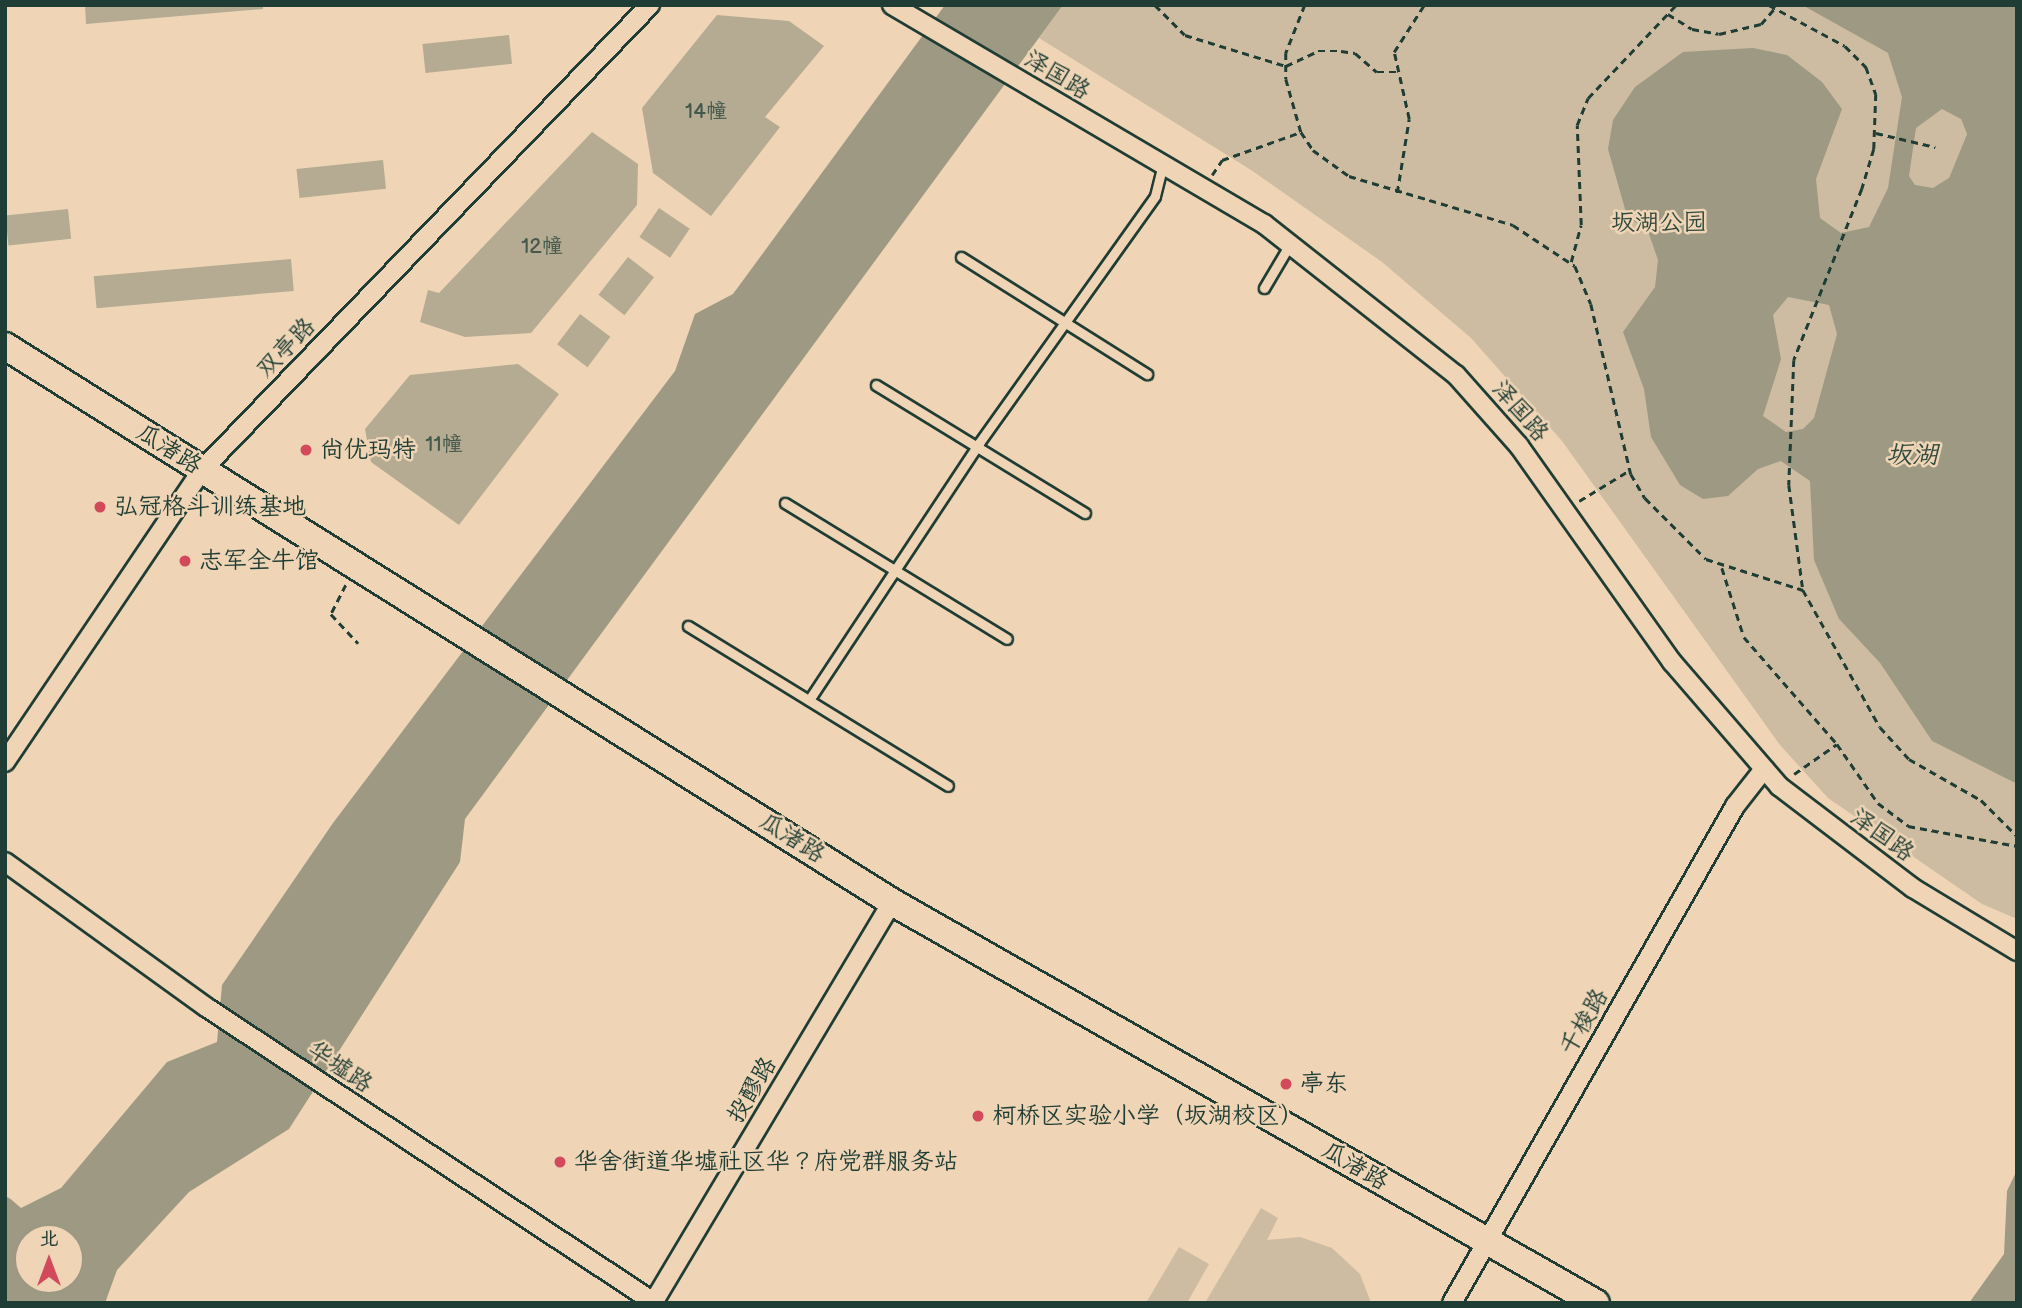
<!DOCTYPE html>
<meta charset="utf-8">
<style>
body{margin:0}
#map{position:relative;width:2022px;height:1308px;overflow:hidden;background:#efd5b6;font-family:"Balsamiq Sans","LXGW WenKai TC",sans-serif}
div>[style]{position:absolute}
.green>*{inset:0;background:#cdbca1}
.water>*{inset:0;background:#9d9983}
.canal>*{height:18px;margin:-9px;padding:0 9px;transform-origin:9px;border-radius:9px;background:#9d9983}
.building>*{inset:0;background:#b4ab92;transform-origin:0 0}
.path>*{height:2.5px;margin-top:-1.25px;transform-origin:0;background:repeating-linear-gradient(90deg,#1f3d34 0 7px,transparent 0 12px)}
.roads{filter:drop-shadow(2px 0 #1f3d34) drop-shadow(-2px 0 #1f3d34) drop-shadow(0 2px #1f3d34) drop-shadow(0 -2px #1f3d34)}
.lane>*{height:9px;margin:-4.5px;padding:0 4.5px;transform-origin:4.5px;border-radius:4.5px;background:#efd5b6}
.street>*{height:18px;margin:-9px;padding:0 9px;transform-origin:9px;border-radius:9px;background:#efd5b6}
.secondary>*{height:26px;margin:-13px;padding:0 13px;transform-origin:13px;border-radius:13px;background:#efd5b6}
.dots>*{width:19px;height:19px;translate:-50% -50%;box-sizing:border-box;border:4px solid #efd5b6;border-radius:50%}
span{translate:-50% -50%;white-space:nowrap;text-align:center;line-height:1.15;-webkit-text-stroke:5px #efd5b6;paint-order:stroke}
.number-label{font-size:21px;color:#44584c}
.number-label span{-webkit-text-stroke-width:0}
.street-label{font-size:24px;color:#1f3d34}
.park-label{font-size:24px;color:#304a3f}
.poi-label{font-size:24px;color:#1f3d34}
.left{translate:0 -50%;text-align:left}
.water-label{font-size:26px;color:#324b40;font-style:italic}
.frame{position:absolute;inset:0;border:7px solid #1f3d34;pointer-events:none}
.north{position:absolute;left:14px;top:1224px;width:70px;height:70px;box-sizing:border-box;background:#efd5b6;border:2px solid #9c9882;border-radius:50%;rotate:0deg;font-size:19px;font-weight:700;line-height:28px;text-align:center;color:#1f3d34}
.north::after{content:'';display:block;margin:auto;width:24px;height:32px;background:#d1495b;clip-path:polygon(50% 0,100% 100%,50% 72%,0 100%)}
</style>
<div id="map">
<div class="green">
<div style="clip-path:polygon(1063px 5px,1802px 5px,1888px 53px,1961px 119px,1967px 134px,1949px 178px,1839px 619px,1880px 663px,1932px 741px,2017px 784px,2017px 919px,1982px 904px,1828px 798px,1780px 745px,1562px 441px,1471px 338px,1382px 262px,1251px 170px,1039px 38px)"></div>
<div style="clip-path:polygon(1261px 1208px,1278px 1218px,1267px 1240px,1300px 1237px,1332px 1248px,1360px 1274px,1371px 1303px,1205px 1303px)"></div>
<div style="clip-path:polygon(1179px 1247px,1209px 1264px,1187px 1303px,1146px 1303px)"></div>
</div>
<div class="water">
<div style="clip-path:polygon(evenodd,945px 5px,1063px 5px,465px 819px,460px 862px,289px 1129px,189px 1192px,117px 1270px,105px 1303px,5px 1303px,5px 1216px,61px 1188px,167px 1062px,217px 1042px,222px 985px,333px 823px,675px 371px,695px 314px,733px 294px,945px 5px,28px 1238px,70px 1238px,70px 1280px,28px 1280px,28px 1238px)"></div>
<div style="clip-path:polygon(evenodd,1802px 5px,2017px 5px,2017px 784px,1932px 741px,1880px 663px,1839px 619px,1814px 560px,1810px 481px,1781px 461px,1758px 469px,1728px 496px,1703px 499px,1680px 485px,1651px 437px,1644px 389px,1623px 332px,1655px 287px,1658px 260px,1648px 231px,1627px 216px,1608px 149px,1613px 120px,1635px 87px,1683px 52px,1753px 48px,1787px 55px,1822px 82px,1842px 109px,1816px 179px,1820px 218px,1841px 233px,1869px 227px,1888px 188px,1902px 97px,1888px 53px,1802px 5px,1942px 109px,1961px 119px,1967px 134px,1949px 178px,1933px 188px,1915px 185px,1909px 176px,1916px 128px,1942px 109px,1802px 5px,1788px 297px,1829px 305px,1837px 334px,1814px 418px,1803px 429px,1786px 432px,1763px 416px,1781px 359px,1773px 315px,1788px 297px)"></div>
<div style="clip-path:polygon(2017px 1170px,2017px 1303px,1969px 1303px,2004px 1254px,2007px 1191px)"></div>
</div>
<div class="canal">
<div style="left:5px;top:1206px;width:49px;rotate:40.9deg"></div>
</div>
<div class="building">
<div style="clip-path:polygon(85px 5px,263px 5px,263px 9px,86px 24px)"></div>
<div style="clip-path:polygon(717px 15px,789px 21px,824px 46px,765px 117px,780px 127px,711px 216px,653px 173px,642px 108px)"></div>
<div style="left:509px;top:35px;width:29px;height:87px;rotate:84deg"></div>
<div style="clip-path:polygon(592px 132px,638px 164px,637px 205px,531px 333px,465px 337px,420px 322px,428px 290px,439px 293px)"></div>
<div style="left:383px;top:160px;width:29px;height:87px;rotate:84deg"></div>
<div style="left:659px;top:208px;width:37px;height:35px;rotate:34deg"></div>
<div style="left:68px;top:209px;width:30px;height:63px;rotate:84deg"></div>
<div style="left:628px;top:257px;width:33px;height:48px;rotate:38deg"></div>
<div style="left:291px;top:259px;width:32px;height:198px;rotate:85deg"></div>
<div style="left:580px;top:314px;width:38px;height:38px;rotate:37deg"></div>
<div style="clip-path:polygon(518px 364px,559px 394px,459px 525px,371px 462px,365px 429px,410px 375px)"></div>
</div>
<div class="path">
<div style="left:1155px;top:5px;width:42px;rotate:45deg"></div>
<div style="left:1185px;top:35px;width:106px;rotate:17.1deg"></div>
<div style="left:1286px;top:66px;width:35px;rotate:-25deg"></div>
<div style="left:1318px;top:51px;width:23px"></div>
<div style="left:1341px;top:51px;width:14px;rotate:8deg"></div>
<div style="left:1355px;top:53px;width:29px;rotate:41deg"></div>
<div style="left:1377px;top:72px;width:21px"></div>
<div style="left:1305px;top:5px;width:52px;rotate:111.6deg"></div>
<div style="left:1286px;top:53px;width:26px;rotate:90deg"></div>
<div style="left:1286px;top:79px;width:55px;rotate:74.2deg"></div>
<div style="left:1301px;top:132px;width:22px;rotate:56deg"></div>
<div style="left:1313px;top:150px;width:44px;rotate:35.8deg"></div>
<div style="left:1349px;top:176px;width:171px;rotate:16.6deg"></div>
<div style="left:1513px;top:225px;width:74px;rotate:33.5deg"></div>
<div style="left:1575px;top:266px;width:41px;rotate:67.2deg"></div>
<div style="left:1591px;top:304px;width:175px;rotate:76.8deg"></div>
<div style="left:1631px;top:474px;width:28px;rotate:60deg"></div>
<div style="left:1645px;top:498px;width:86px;rotate:45deg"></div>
<div style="left:1706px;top:559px;width:102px;rotate:17.7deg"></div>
<div style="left:1769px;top:5px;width:86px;rotate:28.3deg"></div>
<div style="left:1845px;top:46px;width:30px;rotate:45deg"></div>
<div style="left:1866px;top:67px;width:29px;rotate:70deg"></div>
<div style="left:1876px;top:94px;width:55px;rotate:92.1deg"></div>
<div style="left:1874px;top:149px;width:42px;rotate:106.7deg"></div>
<div style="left:1862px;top:189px;width:184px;rotate:111.7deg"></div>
<div style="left:1794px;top:360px;width:125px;rotate:92.3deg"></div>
<div style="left:1789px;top:485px;width:106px;rotate:82.4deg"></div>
<div style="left:1803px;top:590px;width:157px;rotate:60.7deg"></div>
<div style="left:1880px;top:727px;width:43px;rotate:47.8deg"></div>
<div style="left:1909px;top:759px;width:83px;rotate:29.7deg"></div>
<div style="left:1981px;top:800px;width:51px;rotate:45deg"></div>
<div style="left:1668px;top:14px;width:28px;rotate:32deg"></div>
<div style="left:1692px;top:29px;width:27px;rotate:10deg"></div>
<div style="left:1719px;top:34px;width:43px;rotate:-13.4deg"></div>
<div style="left:1761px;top:24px;width:20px;rotate:-49deg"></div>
<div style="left:1876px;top:133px;width:61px;rotate:13.3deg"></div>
<div style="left:1212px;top:175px;width:18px;rotate:-56deg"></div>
<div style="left:1222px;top:160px;width:84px;rotate:-19.5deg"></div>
<div style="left:1397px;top:193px;width:75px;rotate:-80.8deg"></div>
<div style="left:1409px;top:119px;width:69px;rotate:-102.6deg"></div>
<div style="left:1394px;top:52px;width:56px;rotate:-57.4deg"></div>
<div style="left:1571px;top:262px;width:38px;rotate:-75deg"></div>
<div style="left:1581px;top:225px;width:100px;rotate:-92.3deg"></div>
<div style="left:1577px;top:125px;width:29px;rotate:-68deg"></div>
<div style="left:1588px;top:98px;width:128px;rotate:-46.6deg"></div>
<div style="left:1579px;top:501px;width:60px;rotate:-31.3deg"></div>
<div style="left:1722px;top:568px;width:72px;rotate:72.3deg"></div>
<div style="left:1744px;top:637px;width:142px;rotate:49deg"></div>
<div style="left:1837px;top:744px;width:72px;rotate:55.2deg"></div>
<div style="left:1878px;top:803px;width:38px;rotate:37deg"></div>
<div style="left:1908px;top:826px;width:111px;rotate:10.4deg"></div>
<div style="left:346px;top:585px;width:33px;rotate:117deg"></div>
<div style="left:331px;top:614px;width:40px;rotate:47deg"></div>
<div style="left:1794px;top:774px;width:52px;rotate:-34.9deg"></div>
</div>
<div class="roads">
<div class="lane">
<div style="left:961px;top:257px;width:220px;rotate:32.2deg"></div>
<div style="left:1264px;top:288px;width:51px;rotate:-59.4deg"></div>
<div style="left:876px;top:385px;width:245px;rotate:31.5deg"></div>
<div style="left:785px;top:503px;width:260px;rotate:31.5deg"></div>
<div style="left:688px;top:626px;width:305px;rotate:31.6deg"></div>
<div style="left:809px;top:700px;width:308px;rotate:-56.5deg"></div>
<div style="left:979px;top:443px;width:303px;rotate:-54.5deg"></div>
<div style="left:1155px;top:196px;width:32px;rotate:-76deg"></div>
</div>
<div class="street">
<div style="left:892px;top:5px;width:432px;rotate:30.5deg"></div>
<div style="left:1264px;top:224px;width:244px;rotate:38.2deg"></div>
<div style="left:1456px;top:375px;width:95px;rotate:48.4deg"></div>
<div style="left:1519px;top:446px;width:265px;rotate:54.7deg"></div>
<div style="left:1672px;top:662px;width:164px;rotate:49.2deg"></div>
<div style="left:1779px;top:786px;width:168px;rotate:37.3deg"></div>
<div style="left:1913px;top:888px;width:122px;rotate:31.2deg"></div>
<div style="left:5px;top:762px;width:352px;rotate:-56deg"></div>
<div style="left:202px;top:470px;width:646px;rotate:-46.07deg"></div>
<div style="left:5px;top:862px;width:248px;rotate:35.8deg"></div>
<div style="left:206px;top:1007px;width:538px;rotate:33.39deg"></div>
<div style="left:653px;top:1303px;width:467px;rotate:-59.2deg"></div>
<div style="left:1452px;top:1303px;width:572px;rotate:-60.34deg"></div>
<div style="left:1735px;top:806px;width:47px;rotate:-51.9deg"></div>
</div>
<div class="secondary">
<div style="left:5px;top:346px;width:1047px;rotate:32.08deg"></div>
<div style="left:892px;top:902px;width:810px;rotate:29.67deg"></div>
</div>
</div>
<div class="dots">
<div style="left:306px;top:450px;background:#d1495b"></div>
<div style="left:100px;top:507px;background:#d1495b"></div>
<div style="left:185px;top:561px;background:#d1495b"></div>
<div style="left:1286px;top:1084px;background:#d1495b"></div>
<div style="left:978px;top:1116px;background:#d1495b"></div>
<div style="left:560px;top:1162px;background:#d1495b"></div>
</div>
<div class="number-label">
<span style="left:706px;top:112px">14幢</span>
<span style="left:542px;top:247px">12幢</span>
<span style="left:444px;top:445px">11幢</span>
</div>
<div class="street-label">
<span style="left:1057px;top:75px;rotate:31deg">泽国路</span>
<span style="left:286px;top:348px;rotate:-46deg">双亭路</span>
<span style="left:1520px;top:411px;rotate:49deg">泽国路</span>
<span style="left:169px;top:449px;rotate:32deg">瓜渚路</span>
<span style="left:1882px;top:835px;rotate:36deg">泽国路</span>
<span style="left:792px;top:838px;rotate:32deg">瓜渚路</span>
<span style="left:1584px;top:1022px;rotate:-60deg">千梭路</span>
<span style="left:340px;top:1067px;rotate:34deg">华墟路</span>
<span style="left:752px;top:1090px;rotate:-59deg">投醪路</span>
<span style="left:1355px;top:1166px;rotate:30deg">瓜渚路</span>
</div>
<div class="park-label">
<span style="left:1659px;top:223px">坂湖公园</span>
</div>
<div class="poi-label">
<span class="left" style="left:320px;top:450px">尚优玛特</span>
<span class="left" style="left:114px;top:507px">弘冠格斗训练基地</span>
<span class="left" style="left:199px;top:561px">志军全牛馆</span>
<span class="left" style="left:1300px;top:1084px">亭东</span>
<span class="left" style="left:992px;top:1116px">柯桥区实验小学（坂湖校区）</span>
<span class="left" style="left:574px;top:1162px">华舍街道华墟社区华？府党群服务站</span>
</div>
<div class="water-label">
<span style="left:1912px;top:456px">坂湖</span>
</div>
<div class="frame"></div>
<div class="north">北</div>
</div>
